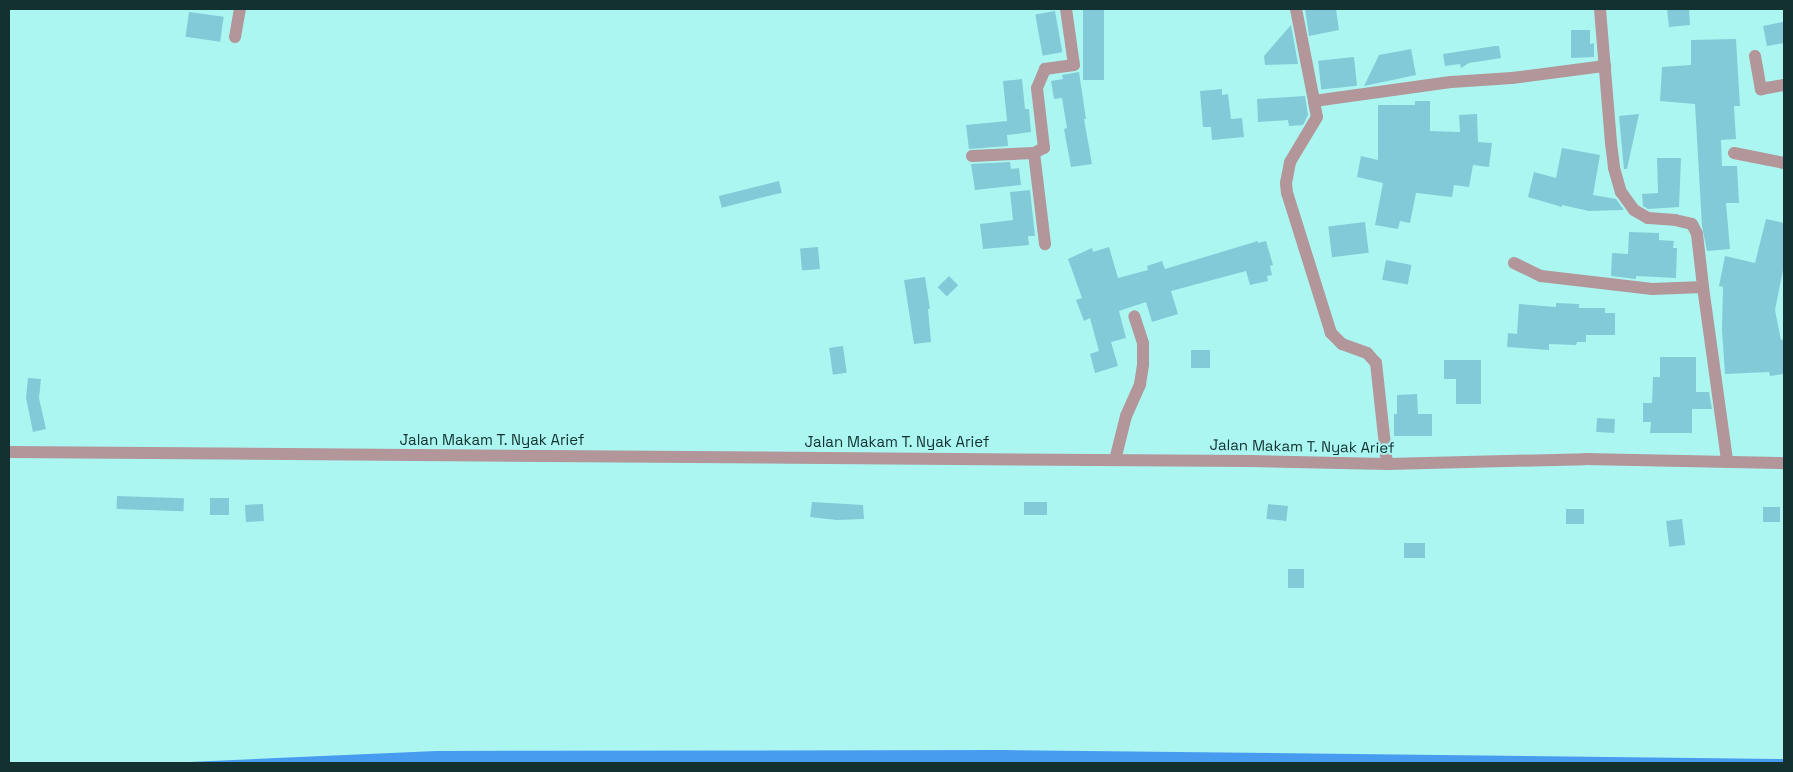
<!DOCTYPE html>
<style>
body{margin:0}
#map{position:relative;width:1793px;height:772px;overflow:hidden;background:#acf6f2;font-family:"Space Grotesk",sans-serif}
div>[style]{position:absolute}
.water>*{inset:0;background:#479cf0}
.building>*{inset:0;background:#82cad7;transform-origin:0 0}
.minor>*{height:12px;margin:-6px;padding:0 6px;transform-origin:6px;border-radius:6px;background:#b29699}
span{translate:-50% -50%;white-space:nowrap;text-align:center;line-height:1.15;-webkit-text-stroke:4px #acf6f2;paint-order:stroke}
.street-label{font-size:15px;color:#123130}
.frame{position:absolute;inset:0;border:10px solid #123130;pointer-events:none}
</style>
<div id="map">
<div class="water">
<div style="clip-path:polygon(1005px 750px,1784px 759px,1784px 763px,167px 763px,436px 751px)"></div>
</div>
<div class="building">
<div style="left:1083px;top:9px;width:21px;height:71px"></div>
<div style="clip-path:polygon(1305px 9px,1336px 9px,1339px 30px,1309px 36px)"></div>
<div style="clip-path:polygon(1667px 9px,1689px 9px,1690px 25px,1669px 27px)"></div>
<div style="left:1055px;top:11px;width:42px;height:20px;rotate:80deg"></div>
<div style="left:189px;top:12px;width:35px;height:25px;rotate:8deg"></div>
<div style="clip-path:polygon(1783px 22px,1784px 43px,1767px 46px,1763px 26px)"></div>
<div style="clip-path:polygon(1291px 25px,1298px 64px,1265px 65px,1264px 56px)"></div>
<div style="clip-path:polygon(1571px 30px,1590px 30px,1590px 44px,1594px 43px,1594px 57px,1571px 58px)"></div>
<div style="clip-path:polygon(1736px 39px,1740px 106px,1734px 106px,1736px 139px,1721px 140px,1722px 166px,1737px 166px,1739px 203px,1726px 203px,1730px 249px,1707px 251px,1702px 226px,1695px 104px,1660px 101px,1662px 67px,1691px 65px,1691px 40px)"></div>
<div style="clip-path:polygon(1495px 46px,1499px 46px,1501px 58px,1469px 63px,1461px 68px,1460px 64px,1445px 66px,1443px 54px)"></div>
<div style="clip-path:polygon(1411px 49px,1416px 75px,1364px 86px,1379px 55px)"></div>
<div style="left:1354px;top:57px;width:29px;height:36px;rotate:84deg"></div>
<div style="clip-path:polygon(1079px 72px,1086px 119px,1084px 119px,1092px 164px,1071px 167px,1064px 129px,1067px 128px,1062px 98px,1054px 99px,1051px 81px,1063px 79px,1062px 75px)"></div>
<div style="clip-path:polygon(1022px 79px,1025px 109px,1029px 109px,1031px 132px,1007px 135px,1008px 146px,969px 149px,966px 125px,1007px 121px,1003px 81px)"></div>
<div style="clip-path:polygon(1222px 89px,1222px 95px,1228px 94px,1231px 119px,1242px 118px,1244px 137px,1212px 140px,1211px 127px,1203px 127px,1200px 91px)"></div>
<div style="clip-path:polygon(1305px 96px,1308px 115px,1303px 125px,1289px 126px,1288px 120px,1258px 122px,1257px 99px)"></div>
<div style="clip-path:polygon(1415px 101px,1430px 101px,1430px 131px,1460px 132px,1459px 115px,1477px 114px,1478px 142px,1492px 143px,1489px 167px,1473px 165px,1469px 187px,1454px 185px,1452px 197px,1416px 193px,1410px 223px,1400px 221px,1398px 229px,1375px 225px,1383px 183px,1357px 177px,1361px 156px,1378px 160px,1378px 105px,1415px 105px)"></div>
<div style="clip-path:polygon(1639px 114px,1627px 169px,1624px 169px,1619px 116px)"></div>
<div style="clip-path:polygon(1562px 148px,1600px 155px,1593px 195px,1616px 199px,1624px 210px,1589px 211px,1562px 205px,1562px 207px,1528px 197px,1534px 172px,1556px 178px)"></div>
<div style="clip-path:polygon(1657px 158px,1681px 158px,1679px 207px,1648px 209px,1643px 206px,1642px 194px,1658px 193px)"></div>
<div style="clip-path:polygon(1010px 162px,1011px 169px,1019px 168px,1021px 185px,975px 190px,971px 164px)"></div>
<div style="left:779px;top:181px;width:12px;height:62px;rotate:76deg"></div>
<div style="clip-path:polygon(1030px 190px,1035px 236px,1028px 236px,1029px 245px,983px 249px,980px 224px,1013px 220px,1010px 192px)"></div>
<div style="clip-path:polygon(1766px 219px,1784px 223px,1784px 265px,1775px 310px,1781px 340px,1784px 339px,1784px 374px,1770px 376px,1769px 372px,1725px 374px,1722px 330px,1723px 287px,1719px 286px,1725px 256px,1755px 263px)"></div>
<div style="left:1365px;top:222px;width:31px;height:37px;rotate:83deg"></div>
<div style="clip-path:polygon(1629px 232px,1659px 233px,1659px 240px,1674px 241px,1673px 248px,1677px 248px,1676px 278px,1636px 276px,1636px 279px,1611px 276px,1612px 253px,1628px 254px)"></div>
<div style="clip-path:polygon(1258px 241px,1258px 243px,1266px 241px,1271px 258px,1273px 265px,1270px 266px,1272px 275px,1267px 276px,1268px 281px,1250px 285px,1246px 271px,1171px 291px,1178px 314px,1152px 322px,1146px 302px,1119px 311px,1126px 338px,1111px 342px,1118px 366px,1095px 373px,1090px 354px,1099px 351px,1090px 318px,1084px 321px,1076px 300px,1082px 298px,1068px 259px,1092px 248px,1093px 252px,1109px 247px,1118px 278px,1148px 270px,1147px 266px,1162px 261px,1165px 269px)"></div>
<div style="left:818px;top:247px;width:22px;height:18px;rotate:85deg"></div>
<div style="left:1386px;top:260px;width:26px;height:20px;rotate:11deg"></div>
<div style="left:949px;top:276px;width:13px;height:16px;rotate:45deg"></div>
<div style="clip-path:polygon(925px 277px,930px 309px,928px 309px,931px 342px,914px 344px,904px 280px)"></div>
<div style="clip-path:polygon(1556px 303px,1579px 304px,1579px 308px,1605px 308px,1605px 313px,1615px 313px,1615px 335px,1586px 335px,1586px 342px,1577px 342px,1576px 345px,1549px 344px,1549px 350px,1507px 347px,1508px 333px,1517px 334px,1519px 304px,1556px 307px)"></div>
<div style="left:843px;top:346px;width:27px;height:14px;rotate:82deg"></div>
<div style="left:1191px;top:350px;width:19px;height:18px"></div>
<div style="clip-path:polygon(1660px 357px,1696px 357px,1696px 392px,1709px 392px,1712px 409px,1692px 409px,1692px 433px,1650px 433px,1651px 422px,1643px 422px,1643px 403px,1652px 403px,1653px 377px,1660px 377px)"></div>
<div style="clip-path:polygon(1444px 360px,1481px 360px,1481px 404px,1456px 404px,1456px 379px,1444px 379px)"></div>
<div style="clip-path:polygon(28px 378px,41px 379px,39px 398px,46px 429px,33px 432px,26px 398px)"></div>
<div style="clip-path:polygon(1417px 394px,1418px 414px,1432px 414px,1432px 436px,1394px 436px,1394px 414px,1397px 414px,1397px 395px)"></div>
<div style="left:1597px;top:418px;width:18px;height:14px;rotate:3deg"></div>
<div style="left:117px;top:496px;width:67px;height:13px;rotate:2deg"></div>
<div style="left:210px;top:498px;width:19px;height:17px"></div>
<div style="clip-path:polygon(812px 502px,863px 505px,864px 519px,837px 520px,810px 517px)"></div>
<div style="left:1024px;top:502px;width:23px;height:13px"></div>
<div style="left:263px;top:504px;width:17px;height:18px;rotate:87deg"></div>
<div style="left:1268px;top:504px;width:20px;height:15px;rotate:6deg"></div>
<div style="left:1780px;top:507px;width:15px;height:17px;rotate:90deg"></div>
<div style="left:1566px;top:509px;width:18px;height:15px"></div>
<div style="left:1682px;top:519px;width:26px;height:16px;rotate:83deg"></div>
<div style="left:1425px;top:543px;width:15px;height:21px;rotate:90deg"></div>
<div style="left:1288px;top:569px;width:16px;height:19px"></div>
</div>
<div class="minor">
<div style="left:1296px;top:9px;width:94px;rotate:78.9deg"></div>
<div style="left:1600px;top:9px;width:134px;rotate:85.3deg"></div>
<div style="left:1611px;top:143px;width:25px;rotate:83deg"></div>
<div style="left:1614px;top:168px;width:25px;rotate:74deg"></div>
<div style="left:1621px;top:192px;width:22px;rotate:54deg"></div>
<div style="left:1634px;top:210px;width:16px;rotate:30deg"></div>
<div style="left:1648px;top:218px;width:27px;rotate:4deg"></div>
<div style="left:1675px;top:220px;width:17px;rotate:13deg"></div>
<div style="left:1692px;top:224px;width:11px;rotate:63deg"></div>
<div style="left:1697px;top:234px;width:53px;rotate:83.5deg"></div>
<div style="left:235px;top:37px;width:28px;rotate:-80deg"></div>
<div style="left:1755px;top:56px;width:34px;rotate:80deg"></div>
<div style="left:1761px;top:89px;width:23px;rotate:-10deg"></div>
<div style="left:1034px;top:153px;width:92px;rotate:83.1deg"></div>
<div style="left:1734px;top:153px;width:51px;rotate:11.3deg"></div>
<div style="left:972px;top:156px;width:62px;rotate:-2.8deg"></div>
<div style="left:1034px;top:153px;width:11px;rotate:-27deg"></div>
<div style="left:1044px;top:148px;width:60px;rotate:-96.7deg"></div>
<div style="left:1037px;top:88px;width:21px;rotate:-67deg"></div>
<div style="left:1045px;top:69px;width:29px;rotate:-8deg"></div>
<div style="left:1074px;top:65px;width:57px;rotate:-98.1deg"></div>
<div style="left:1514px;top:263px;width:30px;rotate:26deg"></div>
<div style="left:1541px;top:276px;width:112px;rotate:6.7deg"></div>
<div style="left:1652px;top:289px;width:51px;rotate:-2.2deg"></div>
<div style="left:1703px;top:287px;width:176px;rotate:82.1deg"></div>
<div style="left:9px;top:452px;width:1242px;rotate:0.42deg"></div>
<div style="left:1251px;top:461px;width:136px;rotate:1.3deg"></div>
<div style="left:1387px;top:464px;width:198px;rotate:-1.4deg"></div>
<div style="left:1585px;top:459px;width:199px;rotate:1.2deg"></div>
<div style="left:1115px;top:460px;width:45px;rotate:-76deg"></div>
<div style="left:1126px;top:416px;width:35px;rotate:-66deg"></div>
<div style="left:1140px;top:384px;width:20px;rotate:-81deg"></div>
<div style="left:1143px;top:364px;width:21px;rotate:-90deg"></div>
<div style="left:1143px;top:343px;width:28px;rotate:-108deg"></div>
<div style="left:1387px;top:464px;width:102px;rotate:-96.2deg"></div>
<div style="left:1376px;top:363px;width:13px;rotate:-132deg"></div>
<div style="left:1367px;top:353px;width:27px;rotate:-160deg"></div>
<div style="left:1342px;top:344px;width:16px;rotate:-135deg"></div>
<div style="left:1331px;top:333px;width:147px;rotate:-107.4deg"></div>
<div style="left:1287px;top:193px;width:10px;rotate:-96deg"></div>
<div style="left:1286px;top:183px;width:21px;rotate:-79deg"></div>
<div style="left:1290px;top:162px;width:52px;rotate:-59deg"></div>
<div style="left:1317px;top:117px;width:16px;rotate:-101deg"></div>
<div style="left:1314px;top:101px;width:138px;rotate:-7.9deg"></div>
<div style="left:1451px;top:82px;width:61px;rotate:-3.8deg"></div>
<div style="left:1512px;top:78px;width:94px;rotate:-7.4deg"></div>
</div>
<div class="street-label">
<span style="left:492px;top:440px">Jalan Makam T. Nyak Arief</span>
<span style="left:897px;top:442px">Jalan Makam T. Nyak Arief</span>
<span style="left:1302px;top:446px;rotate:1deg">Jalan Makam T. Nyak Arief</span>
</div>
<div class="frame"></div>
</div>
